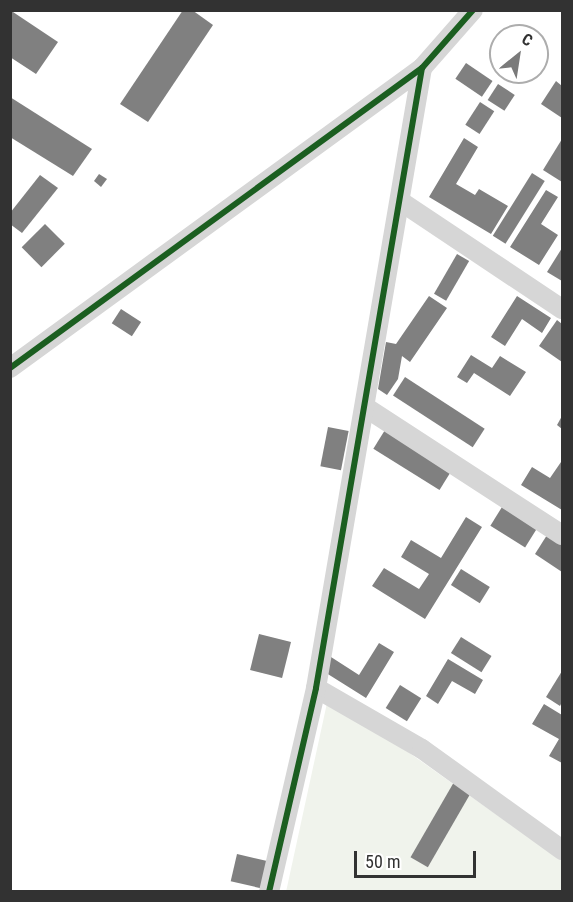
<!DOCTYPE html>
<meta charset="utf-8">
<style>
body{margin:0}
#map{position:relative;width:573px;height:902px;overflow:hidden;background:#fff;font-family:"Roboto Condensed",sans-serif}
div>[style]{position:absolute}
.green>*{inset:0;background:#f0f3ec}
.building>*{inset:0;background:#808080;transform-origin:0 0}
.street>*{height:20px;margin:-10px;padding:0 10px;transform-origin:10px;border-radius:10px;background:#d6d6d6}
.cycleway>*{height:6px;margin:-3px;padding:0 3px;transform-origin:3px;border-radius:3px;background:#1b5e20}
span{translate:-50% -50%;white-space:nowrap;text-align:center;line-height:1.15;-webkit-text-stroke:6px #fff;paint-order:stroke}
.frame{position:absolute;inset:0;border:12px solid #323232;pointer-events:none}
.north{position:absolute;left:489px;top:24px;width:60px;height:60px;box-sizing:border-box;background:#fff;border:2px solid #adadad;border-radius:50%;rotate:30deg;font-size:16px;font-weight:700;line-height:24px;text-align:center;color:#323232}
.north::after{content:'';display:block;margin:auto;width:21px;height:27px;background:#7a7a7a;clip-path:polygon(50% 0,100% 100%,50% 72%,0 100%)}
.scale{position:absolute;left:354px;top:851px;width:122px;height:27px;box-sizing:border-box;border:3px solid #323232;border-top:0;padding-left:8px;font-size:18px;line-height:21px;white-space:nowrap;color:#323232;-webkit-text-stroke:4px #fff;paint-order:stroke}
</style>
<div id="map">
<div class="green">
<div style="clip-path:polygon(327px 703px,408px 752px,562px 861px,562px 891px,286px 892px)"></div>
</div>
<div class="building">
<div style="clip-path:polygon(10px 10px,58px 42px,36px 74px,10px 57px)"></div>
<div style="clip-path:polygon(183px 10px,192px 10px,213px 25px,148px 122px,120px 104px)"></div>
<div style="left:466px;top:63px;width:32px;height:19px;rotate:34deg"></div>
<div style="clip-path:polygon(556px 81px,562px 86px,562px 118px,541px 104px)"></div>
<div style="left:498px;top:84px;width:20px;height:19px;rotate:33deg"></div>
<div style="clip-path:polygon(10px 97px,92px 149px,73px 176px,10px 137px)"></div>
<div style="left:480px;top:102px;width:17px;height:27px;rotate:33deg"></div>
<div style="clip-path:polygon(464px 138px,478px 147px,456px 184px,475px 195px,479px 189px,508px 206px,491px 234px,429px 197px)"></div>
<div style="clip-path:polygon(562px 139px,562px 182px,543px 170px)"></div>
<div style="left:532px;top:173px;width:15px;height:74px;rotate:32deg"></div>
<div style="clip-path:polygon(99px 174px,107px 179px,101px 187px,94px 181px)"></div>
<div style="clip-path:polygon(40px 175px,58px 188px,22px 233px,10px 224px,10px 213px)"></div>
<div style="clip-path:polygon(546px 190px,558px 197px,541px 224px,558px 235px,539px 265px,510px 247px)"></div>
<div style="left:45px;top:224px;width:28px;height:33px;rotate:45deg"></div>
<div style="clip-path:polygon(562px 248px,562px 281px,547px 272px)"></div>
<div style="left:457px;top:254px;width:14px;height:46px;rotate:30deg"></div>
<div style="clip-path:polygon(429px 296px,447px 308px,410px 362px,402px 356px,398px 379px,387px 395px,378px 389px,386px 342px,396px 344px)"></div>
<div style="clip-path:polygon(517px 296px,551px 318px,542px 333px,522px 319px,505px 346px,491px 337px)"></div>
<div style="left:121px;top:309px;width:24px;height:17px;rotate:33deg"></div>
<div style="clip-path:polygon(557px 320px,562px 324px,562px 362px,539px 346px)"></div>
<div style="clip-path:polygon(471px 355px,492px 368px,500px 356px,526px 372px,510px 396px,474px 373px,467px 383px,457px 377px)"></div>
<div style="left:405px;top:377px;width:95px;height:22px;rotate:33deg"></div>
<div style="clip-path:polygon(562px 416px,562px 429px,557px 425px)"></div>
<div style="left:328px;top:427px;width:21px;height:40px;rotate:11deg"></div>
<div style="left:385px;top:430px;width:78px;height:22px;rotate:32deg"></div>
<div style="clip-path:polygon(561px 462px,562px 463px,562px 510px,521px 485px,532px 467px,550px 478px)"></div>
<div style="left:502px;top:507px;width:41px;height:22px;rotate:32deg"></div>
<div style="clip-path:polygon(466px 517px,482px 527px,425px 619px,372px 586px,384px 568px,419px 589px,429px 574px,401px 557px,411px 540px,441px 558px)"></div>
<div style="clip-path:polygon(547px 535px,562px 545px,562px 572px,535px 554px)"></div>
<div style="left:461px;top:569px;width:34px;height:19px;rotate:32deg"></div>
<div style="left:259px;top:634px;width:33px;height:37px;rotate:14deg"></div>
<div style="left:461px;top:637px;width:36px;height:19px;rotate:32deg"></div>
<div style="clip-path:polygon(379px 643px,394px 652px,366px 698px,323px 671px,331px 657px,359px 675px)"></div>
<div style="clip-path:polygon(448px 659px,483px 680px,475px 694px,452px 681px,438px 704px,426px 696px)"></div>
<div style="clip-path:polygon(562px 671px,562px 702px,560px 706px,546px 697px)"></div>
<div style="left:400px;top:685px;width:25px;height:27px;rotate:32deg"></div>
<div style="clip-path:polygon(544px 704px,562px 715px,562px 763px,549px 756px,559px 739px,532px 724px)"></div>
<div style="left:454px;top:782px;width:20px;height:87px;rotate:30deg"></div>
<div style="left:237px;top:854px;width:32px;height:28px;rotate:13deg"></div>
</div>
<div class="street">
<div style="left:400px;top:201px;width:195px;rotate:33.7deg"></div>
<div style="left:10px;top:368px;width:510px;rotate:-36.06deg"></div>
<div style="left:422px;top:68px;width:77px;rotate:-48.7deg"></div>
<div style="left:365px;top:407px;width:235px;rotate:33deg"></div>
<div style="left:316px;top:688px;width:122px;rotate:29.9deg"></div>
<div style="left:422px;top:749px;width:173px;rotate:35.8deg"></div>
<div style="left:269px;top:892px;width:209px;rotate:-77deg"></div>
<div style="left:316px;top:688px;width:629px;rotate:-80.3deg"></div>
</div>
<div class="cycleway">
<div style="left:10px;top:368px;width:510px;rotate:-36.06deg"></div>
<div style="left:422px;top:68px;width:77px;rotate:-48.7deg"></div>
<div style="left:269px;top:892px;width:209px;rotate:-77deg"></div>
<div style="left:316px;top:688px;width:629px;rotate:-80.3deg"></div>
</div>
<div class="frame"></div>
<div class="north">С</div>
<div class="scale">50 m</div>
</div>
